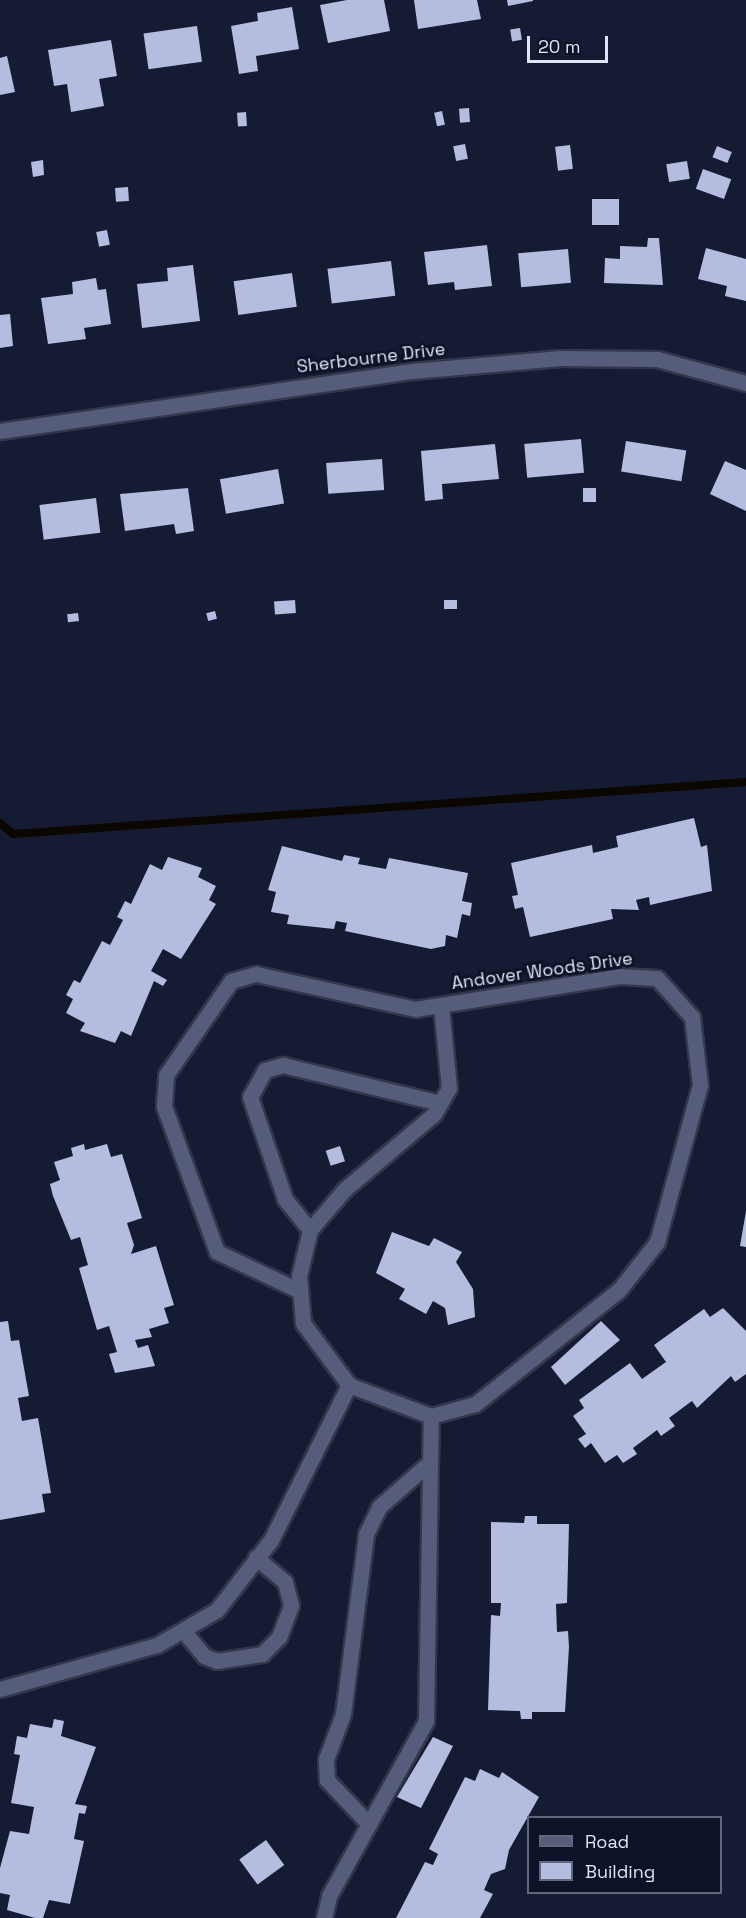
<!DOCTYPE html>
<style>
body{margin:0}
#map{position:relative;width:746px;height:1918px;overflow:hidden;background:#161b34;font-family:"Space Grotesk",sans-serif}
div>[style]{position:absolute}
.stream>*{height:8px;margin:-4px;padding:0 4px;transform-origin:4px;border-radius:4px;background:#0c0600}
.building>*{inset:0;background:#b4bddf;transform-origin:0 0}
.roads{filter:drop-shadow(2px 0 #34364b) drop-shadow(-2px 0 #34364b) drop-shadow(0 2px #34364b) drop-shadow(0 -2px #34364b)}
.service>*{height:15px;margin:-7.5px;padding:0 7.5px;transform-origin:7.5px;border-radius:7.5px;background:#555d7b}
.minor>*{height:15px;margin:-7.5px;padding:0 7.5px;transform-origin:7.5px;border-radius:7.5px;background:#555d7b}
span{translate:-50% -50%;white-space:nowrap;text-align:center;line-height:1.15;-webkit-text-stroke:6px #0d1229;paint-order:stroke}
.street-label{font-size:18px;color:#e0e5f6}
.legend{position:absolute;left:527px;top:1816px;width:195px;height:78px;box-sizing:border-box;background:#0d1229;border:2px solid #61667b;margin:0;padding:8px 10px;list-style:none;font-size:18px;color:#e0e5f6}
.legend li{display:flex;align-items:center;gap:12px;height:30px}
.legend b{width:30px;border:2px solid #61667b}
.scale{position:absolute;left:527px;top:36px;width:81px;height:27px;box-sizing:border-box;border:3px solid #e0e5f6;border-top:0;padding-left:8px;font-size:18px;line-height:21px;white-space:nowrap;color:#e0e5f6;-webkit-text-stroke:4px #0d1229;paint-order:stroke}
</style>
<div id="map">
<div class="stream">
<div style="left:0;top:823px;width:17px;rotate:40deg"></div>
<div style="left:13px;top:834px;width:735px;rotate:-4.06deg"></div>
</div>
<div class="building">
<div style="clip-path:polygon(347px 0,384px 0,390px 31px,328px 43px,320px 5px)"></div>
<div style="clip-path:polygon(414px 0,477px 0,481px 19px,418px 29px)"></div>
<div style="clip-path:polygon(507px 0,533px 0,533px 1px,508px 6px)"></div>
<div style="clip-path:polygon(292px 7px,299px 49px,256px 56px,258px 71px,239px 74px,231px 26px,258px 21px,257px 13px)"></div>
<div style="left:197px;top:26px;width:36px;height:54px;rotate:82deg"></div>
<div style="left:520px;top:28px;width:12px;height:10px;rotate:81deg"></div>
<div style="clip-path:polygon(111px 40px,117px 76px,99px 79px,104px 106px,71px 112px,67px 84px,54px 86px,48px 50px)"></div>
<div style="clip-path:polygon(7px 56px,15px 92px,0 95px,0 58px)"></div>
<div style="left:469px;top:108px;width:14px;height:10px;rotate:86deg"></div>
<div style="left:442px;top:111px;width:14px;height:8px;rotate:78deg"></div>
<div style="left:246px;top:112px;width:14px;height:9px;rotate:86deg"></div>
<div style="left:465px;top:144px;width:15px;height:12px;rotate:79deg"></div>
<div style="left:570px;top:145px;width:24px;height:15px;rotate:83deg"></div>
<div style="left:717px;top:146px;width:16px;height:12px;rotate:22deg"></div>
<div style="clip-path:polygon(43px 160px,44px 175px,33px 177px,31px 162px)"></div>
<div style="left:687px;top:161px;width:18px;height:21px;rotate:81deg"></div>
<div style="left:703px;top:169px;width:30px;height:21px;rotate:20deg"></div>
<div style="left:128px;top:187px;width:14px;height:13px;rotate:86deg"></div>
<div style="left:592px;top:199px;width:27px;height:26px"></div>
<div style="left:107px;top:230px;width:15px;height:11px;rotate:79deg"></div>
<div style="clip-path:polygon(648px 238px,659px 238px,663px 285px,604px 283px,605px 258px,620px 259px,620px 246px,647px 247px)"></div>
<div style="clip-path:polygon(487px 245px,492px 286px,455px 290px,454px 282px,428px 285px,424px 252px)"></div>
<div style="clip-path:polygon(706px 248px,746px 259px,746px 301px,725px 296px,727px 286px,698px 279px)"></div>
<div style="left:568px;top:249px;width:34px;height:50px;rotate:85deg"></div>
<div style="left:391px;top:261px;width:35px;height:64px;rotate:83deg"></div>
<div style="clip-path:polygon(193px 265px,200px 321px,142px 328px,137px 284px,168px 281px,167px 268px)"></div>
<div style="left:292px;top:273px;width:34px;height:59px;rotate:82deg"></div>
<div style="clip-path:polygon(96px 278px,98px 290px,106px 289px,111px 324px,84px 328px,86px 339px,48px 344px,41px 298px,73px 294px,72px 282px)"></div>
<div style="clip-path:polygon(10px 314px,13px 346px,0 348px,0 315px)"></div>
<div style="left:581px;top:439px;width:34px;height:57px;rotate:85deg"></div>
<div style="left:626px;top:441px;width:61px;height:31px;rotate:9deg"></div>
<div style="clip-path:polygon(495px 444px,499px 479px,442px 484px,443px 499px,425px 501px,421px 451px)"></div>
<div style="left:382px;top:459px;width:31px;height:56px;rotate:86deg"></div>
<div style="clip-path:polygon(725px 461px,746px 470px,746px 511px,710px 494px)"></div>
<div style="left:278px;top:469px;width:35px;height:59px;rotate:80deg"></div>
<div style="clip-path:polygon(188px 488px,194px 531px,176px 534px,174px 524px,125px 531px,120px 494px)"></div>
<div style="left:583px;top:488px;width:13px;height:14px"></div>
<div style="left:96px;top:498px;width:35px;height:57px;rotate:83deg"></div>
<div style="left:295px;top:600px;width:13px;height:21px;rotate:86deg"></div>
<div style="left:444px;top:600px;width:13px;height:9px"></div>
<div style="left:215px;top:611px;width:8px;height:9px;rotate:76deg"></div>
<div style="left:78px;top:613px;width:8px;height:11px;rotate:83deg"></div>
<div style="clip-path:polygon(694px 818px,701px 847px,707px 845px,712px 891px,650px 905px,649px 897px,636px 900px,639px 910px,611px 909px,613px 919px,530px 937px,523px 907px,515px 909px,512px 896px,518px 895px,511px 863px,592px 845px,593px 853px,618px 847px,616px 836px)"></div>
<div style="clip-path:polygon(282px 846px,342px 861px,344px 855px,360px 858px,358px 864px,386px 869px,389px 858px,468px 873px,462px 901px,472px 903px,470px 916px,462px 914px,457px 938px,446px 935px,445px 946px,431px 949px,345px 931px,347px 923px,336px 921px,334px 929px,287px 924px,289px 915px,271px 912px,276px 892px,268px 890px)"></div>
<div style="clip-path:polygon(168px 857px,202px 868px,198px 877px,216px 886px,209px 900px,216px 904px,181px 959px,163px 949px,151px 971px,167px 980px,163px 986px,154px 981px,131px 1036px,121px 1031px,115px 1043px,80px 1031px,85px 1023px,66px 1013px,73px 999px,66px 995px,74px 980px,80px 983px,102px 941px,110px 945px,123px 920px,117px 917px,125px 901px,131px 904px,150px 864px,162px 870px)"></div>
<div style="clip-path:polygon(84px 1144px,85px 1150px,107px 1144px,111px 1157px,122px 1154px,142px 1218px,127px 1223px,134px 1245px,131px 1254px,156px 1246px,174px 1305px,164px 1308px,169px 1323px,149px 1329px,152px 1337px,135px 1340px,138px 1348px,148px 1345px,155px 1366px,115px 1373px,109px 1354px,117px 1352px,109px 1326px,97px 1330px,79px 1268px,88px 1265px,80px 1237px,71px 1240px,53px 1196px,50px 1184px,60px 1180px,54px 1162px,73px 1156px,71px 1148px)"></div>
<div style="left:340px;top:1146px;width:16px;height:15px;rotate:72deg"></div>
<div style="clip-path:polygon(746px 1211px,746px 1247px,740px 1246px)"></div>
<div style="clip-path:polygon(392px 1232px,429px 1246px,434px 1238px,462px 1252px,456px 1262px,473px 1289px,475px 1317px,448px 1325px,445px 1308px,433px 1301px,426px 1314px,399px 1299px,405px 1289px,376px 1273px)"></div>
<div style="clip-path:polygon(723px 1308px,746px 1331px,746px 1374px,735px 1382px,731px 1376px,697px 1408px,692px 1401px,669px 1418px,675px 1426px,661px 1436px,657px 1430px,633px 1448px,637px 1454px,623px 1463px,617px 1455px,605px 1463px,591px 1443px,585px 1448px,578px 1439px,586px 1434px,573px 1416px,584px 1408px,579px 1400px,630px 1363px,642px 1379px,666px 1362px,654px 1345px,704px 1309px,710px 1317px)"></div>
<div style="clip-path:polygon(8px 1321px,11px 1341px,19px 1340px,29px 1396px,18px 1398px,22px 1421px,38px 1418px,51px 1493px,42px 1494px,45px 1512px,0 1520px,0 1322px)"></div>
<div style="clip-path:polygon(601px 1321px,620px 1340px,565px 1385px,551px 1367px)"></div>
<div style="clip-path:polygon(525px 1516px,537px 1516px,537px 1524px,569px 1524px,567px 1603px,556px 1604px,557px 1632px,568px 1631px,569px 1647px,565px 1712px,532px 1712px,532px 1719px,521px 1719px,520px 1711px,488px 1710px,491px 1615px,500px 1616px,501px 1603px,491px 1603px,491px 1522px,524px 1523px)"></div>
<div style="clip-path:polygon(54px 1719px,64px 1721px,61px 1736px,96px 1747px,75px 1804px,87px 1806px,85px 1814px,79px 1813px,74px 1839px,84px 1841px,70px 1904px,49px 1900px,43px 1918px,35px 1918px,7px 1910px,10px 1895px,0 1893px,0 1868px,10px 1831px,29px 1834px,34px 1807px,11px 1803px,20px 1755px,14px 1754px,17px 1736px,27px 1738px,30px 1724px,52px 1728px)"></div>
<div style="clip-path:polygon(433px 1737px,453px 1746px,421px 1808px,397px 1797px)"></div>
<div style="clip-path:polygon(480px 1769px,499px 1778px,502px 1772px,539px 1797px,509px 1850px,505px 1869px,491px 1874px,484px 1890px,493px 1894px,480px 1918px,396px 1918px,425px 1862px,433px 1865px,438px 1854px,429px 1849px,465px 1777px,475px 1781px)"></div>
<div style="left:266px;top:1840px;width:31px;height:33px;rotate:54deg"></div>
</div>
<div class="roads">
<div class="service">
<div style="left:310px;top:1230px;width:40px;rotate:-129deg"></div>
<div style="left:285px;top:1199px;width:108px;rotate:-108.9deg"></div>
<div style="left:250px;top:1097px;width:31px;rotate:-61deg"></div>
<div style="left:265px;top:1070px;width:19px;rotate:-16deg"></div>
<div style="left:283px;top:1065px;width:162px;rotate:13.6deg"></div>
<div style="left:300px;top:1291px;width:92px;rotate:-154.8deg"></div>
<div style="left:217px;top:1252px;width:155px;rotate:-110deg"></div>
<div style="left:164px;top:1106px;width:31px;rotate:-86deg"></div>
<div style="left:166px;top:1075px;width:114px;rotate:-55.3deg"></div>
<div style="left:231px;top:981px;width:26px;rotate:-16deg"></div>
<div style="left:256px;top:974px;width:163px;rotate:12.4deg"></div>
<div style="left:415px;top:1009px;width:26px;rotate:-9deg"></div>
<div style="left:185px;top:1633px;width:30px;rotate:50deg"></div>
<div style="left:204px;top:1656px;width:14px;rotate:21deg"></div>
<div style="left:217px;top:1661px;width:46px;rotate:-8.8deg"></div>
<div style="left:262px;top:1654px;width:24px;rotate:-45deg"></div>
<div style="left:279px;top:1637px;width:34px;rotate:-69deg"></div>
<div style="left:291px;top:1605px;width:24px;rotate:-105deg"></div>
<div style="left:285px;top:1582px;width:38px;rotate:-140deg"></div>
<div style="left:369px;top:1824px;width:61px;rotate:-133.7deg"></div>
<div style="left:327px;top:1780px;width:21px;rotate:-93deg"></div>
<div style="left:326px;top:1759px;width:48px;rotate:-69.3deg"></div>
<div style="left:343px;top:1714px;width:181px;rotate:-82.7deg"></div>
<div style="left:366px;top:1534px;width:30px;rotate:-64deg"></div>
<div style="left:379px;top:1507px;width:68px;rotate:-41.4deg"></div>
<div style="left:324px;top:1918px;width:23px;rotate:-77deg"></div>
<div style="left:329px;top:1896px;width:200px;rotate:-61deg"></div>
<div style="left:426px;top:1721px;width:305px;rotate:-89.1deg"></div>
</div>
<div class="minor">
<div style="left:0;top:431px;width:416px;rotate:-8.3deg"></div>
<div style="left:412px;top:371px;width:149px;rotate:-5deg"></div>
<div style="left:560px;top:358px;width:97px;rotate:0.6deg"></div>
<div style="left:657px;top:359px;width:92px;rotate:15.1deg"></div>
<div style="left:620px;top:976px;width:37px;rotate:3deg"></div>
<div style="left:657px;top:978px;width:52px;rotate:48.1deg"></div>
<div style="left:692px;top:1017px;width:68px;rotate:83.3deg"></div>
<div style="left:700px;top:1085px;width:163px;rotate:105.3deg"></div>
<div style="left:657px;top:1242px;width:61px;rotate:128.4deg"></div>
<div style="left:619px;top:1290px;width:184px;rotate:141.6deg"></div>
<div style="left:475px;top:1404px;width:46px;rotate:164.7deg"></div>
<div style="left:431px;top:1416px;width:88px;rotate:-159.3deg"></div>
<div style="left:349px;top:1385px;width:77px;rotate:-126.6deg"></div>
<div style="left:303px;top:1323px;width:47px;rotate:-94.9deg"></div>
<div style="left:299px;top:1276px;width:47px;rotate:-76.6deg"></div>
<div style="left:310px;top:1230px;width:54px;rotate:-49.5deg"></div>
<div style="left:345px;top:1189px;width:116px;rotate:-40.1deg"></div>
<div style="left:434px;top:1114px;width:30px;rotate:-60deg"></div>
<div style="left:449px;top:1088px;width:83px;rotate:-95.5deg"></div>
<div style="left:441px;top:1005px;width:181px;rotate:-9.2deg"></div>
<div style="left:0;top:1689px;width:163px;rotate:-15.7deg"></div>
<div style="left:157px;top:1645px;width:69px;rotate:-30.3deg"></div>
<div style="left:217px;top:1610px;width:88px;rotate:-52.4deg"></div>
<div style="left:271px;top:1540px;width:174px;rotate:-63.3deg"></div>
</div>
</div>
<div class="street-label">
<span style="left:371px;top:358px;rotate:-7deg">Sherbourne Drive</span>
<span style="left:542px;top:971px;rotate:-8deg">Andover Woods Drive</span>
</div>
<ul class="legend">
<li><b style="height:8px;background:#555d7b"></b>Road</li>
<li><b style="height:16px;background:#b4bddf"></b>Building</li>
</ul>
<div class="scale">20 m</div>
</div>
